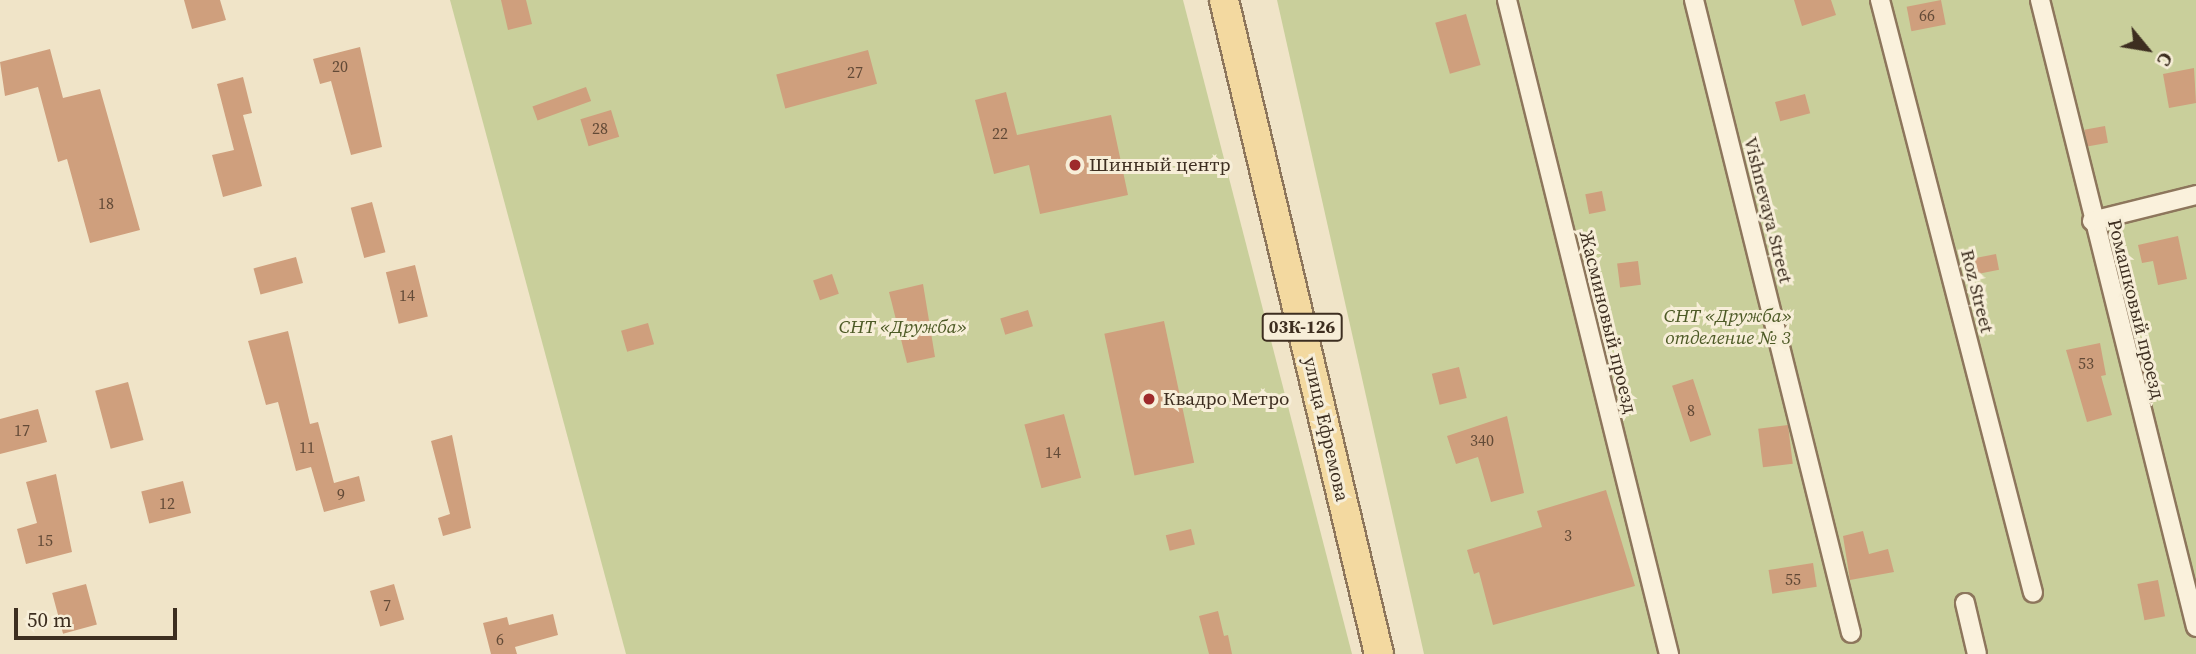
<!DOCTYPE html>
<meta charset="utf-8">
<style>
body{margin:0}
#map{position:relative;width:2196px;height:654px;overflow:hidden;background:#f0e4c8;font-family:"Source Serif 4",serif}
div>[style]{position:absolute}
.green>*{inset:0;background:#c9cf9b}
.building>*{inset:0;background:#cf9f7d;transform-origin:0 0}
.roads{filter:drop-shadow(2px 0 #8d765c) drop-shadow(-2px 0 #8d765c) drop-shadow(0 2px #8d765c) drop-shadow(0 -2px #8d765c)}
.minor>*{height:18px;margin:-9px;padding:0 9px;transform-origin:9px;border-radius:9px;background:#faf1dc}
.primary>*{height:28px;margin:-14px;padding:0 14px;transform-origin:14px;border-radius:14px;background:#f3d9a0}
.dots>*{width:19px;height:19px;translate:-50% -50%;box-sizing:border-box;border:4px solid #f7eed8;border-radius:50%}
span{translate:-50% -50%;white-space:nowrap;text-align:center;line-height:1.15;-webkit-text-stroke:6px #f7eed8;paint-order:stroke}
.number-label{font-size:16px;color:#624a37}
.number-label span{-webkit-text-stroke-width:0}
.shield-label span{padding:2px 5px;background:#f7eed8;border:2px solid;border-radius:5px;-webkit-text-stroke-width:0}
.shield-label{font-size:18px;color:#3d2e20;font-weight:700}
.poi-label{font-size:19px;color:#3d2e20}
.left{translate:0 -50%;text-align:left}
.street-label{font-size:19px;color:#3d2e20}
.park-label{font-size:19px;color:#4d5a26;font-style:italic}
.north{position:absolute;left:2112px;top:14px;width:70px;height:70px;-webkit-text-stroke:5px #f7eed8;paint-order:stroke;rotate:120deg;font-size:19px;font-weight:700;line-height:28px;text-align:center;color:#3d2e20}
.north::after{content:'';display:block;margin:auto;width:24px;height:32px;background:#3d2e20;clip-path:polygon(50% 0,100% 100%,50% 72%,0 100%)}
.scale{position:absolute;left:14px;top:608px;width:163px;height:32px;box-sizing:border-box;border:4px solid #3d2e20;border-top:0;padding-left:9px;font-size:21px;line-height:24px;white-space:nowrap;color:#3d2e20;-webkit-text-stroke:5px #f7eed8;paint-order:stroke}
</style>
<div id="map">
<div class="green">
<div style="clip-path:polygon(450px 0,1183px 0,1352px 654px,626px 654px)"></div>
<div style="clip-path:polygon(1277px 0,2196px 0,2196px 654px,1424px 654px)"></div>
</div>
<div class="building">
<div style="clip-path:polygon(184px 0,220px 0,226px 20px,192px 29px)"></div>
<div style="clip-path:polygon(501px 0,526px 0,532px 24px,508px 30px)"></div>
<div style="clip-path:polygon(1794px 0,1831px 0,1836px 15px,1802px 26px)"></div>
<div style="left:1941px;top:0;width:25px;height:35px;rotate:79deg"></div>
<div style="left:1466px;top:14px;width:53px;height:32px;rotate:74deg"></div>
<div style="clip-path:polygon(360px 47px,382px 147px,351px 155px,331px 81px,320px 84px,313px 59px)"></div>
<div style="clip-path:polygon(50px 49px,63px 98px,100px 89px,140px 230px,90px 243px,67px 159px,58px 162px,38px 87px,5px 96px,0 62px)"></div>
<div style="left:868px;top:50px;width:35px;height:95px;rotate:75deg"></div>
<div style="clip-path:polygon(2194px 68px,2196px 103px,2169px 108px,2163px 74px)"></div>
<div style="clip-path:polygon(243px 77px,252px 113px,243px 115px,262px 186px,223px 197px,212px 155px,234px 150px,217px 84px)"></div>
<div style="left:586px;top:87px;width:15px;height:57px;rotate:70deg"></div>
<div style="clip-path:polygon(1006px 92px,1017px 135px,1111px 115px,1128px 195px,1040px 214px,1029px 165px,994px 174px,975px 100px)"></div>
<div style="left:1805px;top:94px;width:20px;height:31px;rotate:75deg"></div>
<div style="left:611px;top:110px;width:28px;height:32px;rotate:73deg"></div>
<div style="left:2105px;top:126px;width:17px;height:21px;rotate:80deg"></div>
<div style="left:1602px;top:191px;width:20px;height:17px;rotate:79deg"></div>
<div style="left:372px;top:202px;width:52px;height:22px;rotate:75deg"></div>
<div style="clip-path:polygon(2178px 236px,2187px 279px,2158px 285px,2153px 261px,2142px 263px,2138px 245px)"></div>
<div style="left:1996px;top:254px;width:16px;height:22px;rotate:79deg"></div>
<div style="left:296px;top:257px;width:27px;height:44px;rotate:75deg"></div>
<div style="left:1638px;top:261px;width:24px;height:21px;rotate:83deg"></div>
<div style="left:415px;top:265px;width:53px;height:30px;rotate:76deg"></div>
<div style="left:832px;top:274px;width:21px;height:20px;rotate:71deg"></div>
<div style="clip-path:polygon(923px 284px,935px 357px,907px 363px,889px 292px)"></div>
<div style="left:1028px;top:310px;width:17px;height:29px;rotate:73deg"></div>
<div style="left:1164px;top:321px;width:145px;height:61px;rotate:78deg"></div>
<div style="left:648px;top:323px;width:22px;height:28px;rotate:74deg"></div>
<div style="clip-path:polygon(288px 331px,310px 424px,318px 422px,334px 483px,359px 476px,365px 501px,324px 512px,311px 467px,296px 471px,278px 402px,266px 405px,248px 341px)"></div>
<div style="clip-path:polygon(2100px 343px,2106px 375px,2101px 376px,2112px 415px,2087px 422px,2066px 350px)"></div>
<div style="left:1459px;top:367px;width:32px;height:28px;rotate:76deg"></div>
<div style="left:1693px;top:379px;width:59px;height:22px;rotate:72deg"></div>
<div style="left:128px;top:382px;width:60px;height:34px;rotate:75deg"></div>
<div style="clip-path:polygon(38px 409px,47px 442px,0 454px,0 419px)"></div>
<div style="left:1064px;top:414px;width:66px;height:41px;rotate:75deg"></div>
<div style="clip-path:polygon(1507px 416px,1524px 493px,1491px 502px,1478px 457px,1456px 464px,1447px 436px)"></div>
<div style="left:1788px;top:425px;width:39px;height:30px;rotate:83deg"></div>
<div style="clip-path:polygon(452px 435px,471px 528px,443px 536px,438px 518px,450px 514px,431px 441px)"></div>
<div style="clip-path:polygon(56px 474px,72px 552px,26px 564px,17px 529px,37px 523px,26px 482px)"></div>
<div style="left:183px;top:481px;width:33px;height:43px;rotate:76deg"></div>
<div style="clip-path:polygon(1606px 490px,1635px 586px,1493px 625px,1479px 572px,1474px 574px,1467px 550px,1542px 527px,1537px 511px)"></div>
<div style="left:1191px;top:529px;width:16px;height:26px;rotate:76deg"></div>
<div style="clip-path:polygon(1863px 531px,1869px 554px,1888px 549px,1894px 572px,1850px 580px,1843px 536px)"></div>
<div style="left:1813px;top:563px;width:24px;height:45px;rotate:81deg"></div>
<div style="left:2158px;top:580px;width:37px;height:21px;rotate:79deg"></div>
<div style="left:86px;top:584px;width:42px;height:35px;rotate:75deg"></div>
<div style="left:394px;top:584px;width:37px;height:25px;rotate:74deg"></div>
<div style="clip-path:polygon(1218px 611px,1224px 636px,1228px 635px,1232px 654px,1209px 654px,1199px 616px)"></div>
<div style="clip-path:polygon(553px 614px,558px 635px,515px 647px,517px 654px,491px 654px,483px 623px,507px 617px,509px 625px)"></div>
</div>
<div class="roads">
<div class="minor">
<div style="left:1507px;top:0;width:674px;rotate:76.09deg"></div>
<div style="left:1694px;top:0;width:652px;rotate:76.07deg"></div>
<div style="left:1880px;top:0;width:612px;rotate:75.53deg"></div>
<div style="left:2040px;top:0;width:646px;rotate:76.03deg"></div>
<div style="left:2092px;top:221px;width:107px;rotate:-14deg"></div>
<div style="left:1965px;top:603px;width:52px;rotate:76.8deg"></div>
</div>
<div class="primary">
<div style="left:1224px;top:0;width:672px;rotate:76.67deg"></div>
</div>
</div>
<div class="dots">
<div style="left:1075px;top:165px;background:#9e2a2b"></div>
<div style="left:1149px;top:399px;background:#9e2a2b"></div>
</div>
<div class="number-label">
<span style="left:1927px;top:15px">66</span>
<span style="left:340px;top:66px">20</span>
<span style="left:855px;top:72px">27</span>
<span style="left:600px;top:128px">28</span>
<span style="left:1000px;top:133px">22</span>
<span style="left:106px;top:203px">18</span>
<span style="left:407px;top:295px">14</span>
<span style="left:2086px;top:363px">53</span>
<span style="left:1691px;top:410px">8</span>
<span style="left:22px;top:430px">17</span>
<span style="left:1482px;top:440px">340</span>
<span style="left:307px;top:447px">11</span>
<span style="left:1053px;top:452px">14</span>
<span style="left:341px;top:494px">9</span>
<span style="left:167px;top:503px">12</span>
<span style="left:1568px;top:535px">3</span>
<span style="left:45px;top:540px">15</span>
<span style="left:1793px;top:579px">55</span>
<span style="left:387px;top:605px">7</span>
<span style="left:500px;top:639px">6</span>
</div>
<div class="shield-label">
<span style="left:1302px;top:327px">03К-126</span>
</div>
<div class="poi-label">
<span class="left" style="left:1089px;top:165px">Шинный центр</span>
<span class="left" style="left:1163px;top:399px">Квадро Метро</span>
</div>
<div class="street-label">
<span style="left:1768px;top:210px;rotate:76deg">Vishnevaya Street</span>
<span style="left:1977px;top:291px;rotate:76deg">Roz Street</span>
<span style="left:2136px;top:309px;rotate:76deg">Ромашковый проезд</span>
<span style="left:1608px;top:322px;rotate:76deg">Жасминовый проезд</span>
<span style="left:1326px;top:429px;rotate:77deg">улица Ефремова</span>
</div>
<div class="park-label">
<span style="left:1728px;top:327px">СНТ «Дружба»<br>отделение № 3</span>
<span style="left:903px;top:327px">СНТ «Дружба»</span>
</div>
<div class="north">С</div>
<div class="scale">50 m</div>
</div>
